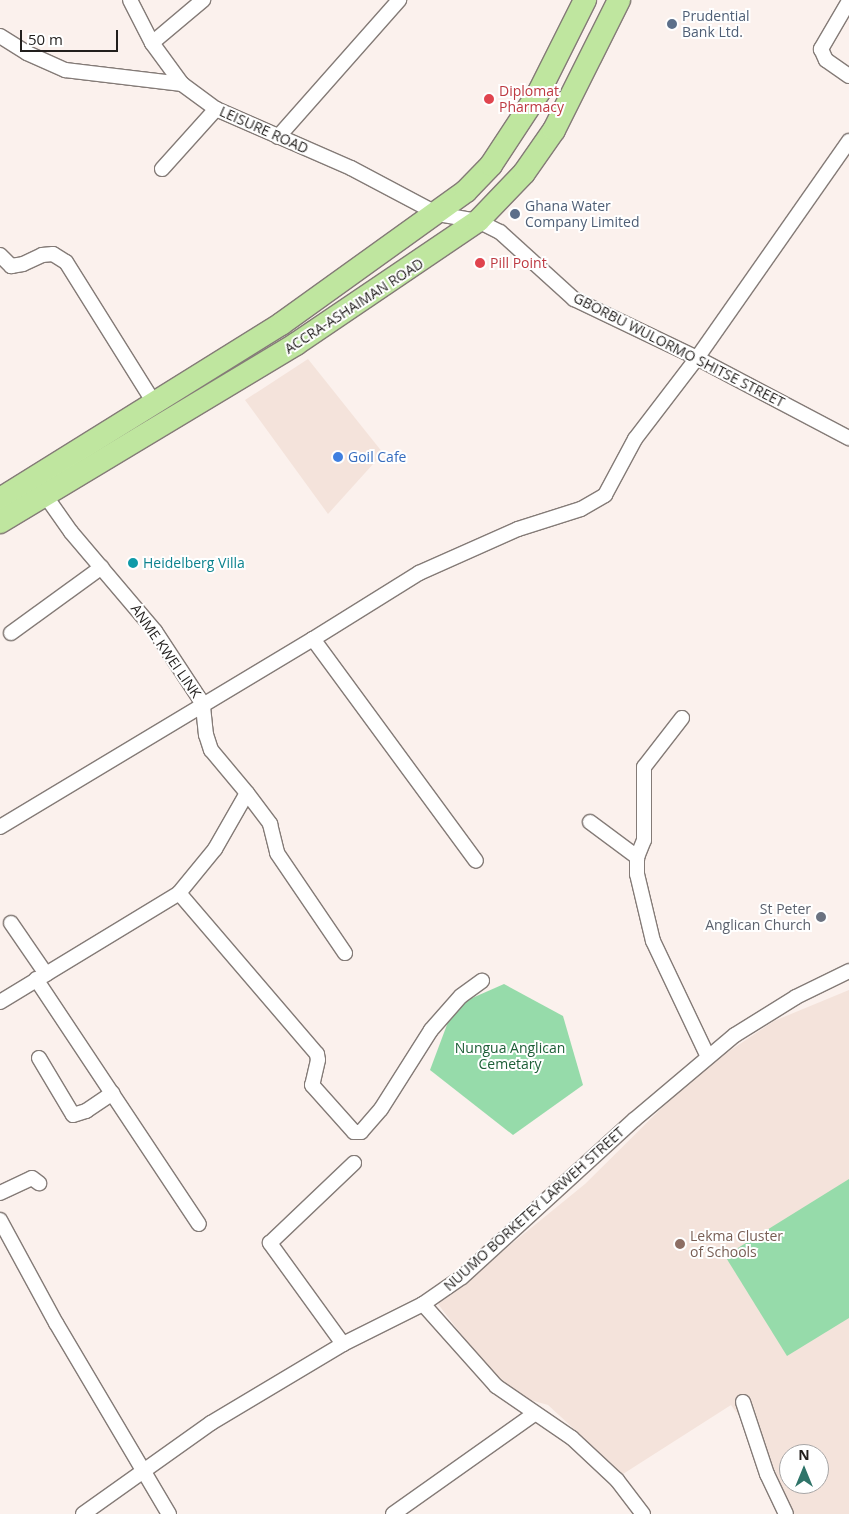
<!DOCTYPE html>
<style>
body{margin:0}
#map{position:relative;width:849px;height:1514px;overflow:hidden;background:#fbf1ed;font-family:"Open Sans",sans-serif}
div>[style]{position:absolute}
.built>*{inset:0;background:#f4e3db}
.green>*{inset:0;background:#96dbaa}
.roads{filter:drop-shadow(1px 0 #847b77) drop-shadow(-1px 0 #847b77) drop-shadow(0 1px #847b77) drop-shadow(0 -1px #847b77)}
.minor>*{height:14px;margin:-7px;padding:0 7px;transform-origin:7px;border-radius:7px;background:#fff}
.primary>*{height:22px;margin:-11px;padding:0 11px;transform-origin:11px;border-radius:11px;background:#bfe69f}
.dots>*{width:14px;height:14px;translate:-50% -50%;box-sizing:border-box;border:2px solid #fff;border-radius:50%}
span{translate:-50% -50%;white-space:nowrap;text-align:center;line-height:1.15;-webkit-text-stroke:4px #fff;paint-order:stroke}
.service-label{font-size:14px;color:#4e5e75}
.left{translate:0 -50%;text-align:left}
.health-label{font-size:14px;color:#be3a42}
.street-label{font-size:14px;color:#221f1d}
.shop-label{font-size:14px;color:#366cbe}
.culture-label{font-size:14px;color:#0d838f}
.worship-label{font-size:14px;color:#5b616d}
.right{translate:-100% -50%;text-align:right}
.park-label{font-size:14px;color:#1c5e36}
.education-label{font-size:14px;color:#785e54}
.north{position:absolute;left:779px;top:1444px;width:50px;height:50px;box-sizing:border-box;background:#fff;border:1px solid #a7a5a5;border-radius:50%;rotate:0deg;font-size:14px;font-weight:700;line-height:20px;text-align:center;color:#221f1d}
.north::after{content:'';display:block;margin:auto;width:18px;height:22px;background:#2f7469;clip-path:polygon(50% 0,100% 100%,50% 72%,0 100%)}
.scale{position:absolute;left:20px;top:30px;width:98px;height:22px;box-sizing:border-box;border:2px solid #221f1d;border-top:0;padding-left:6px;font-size:15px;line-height:18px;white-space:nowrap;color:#221f1d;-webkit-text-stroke:4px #fff;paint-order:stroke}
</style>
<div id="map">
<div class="built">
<div style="clip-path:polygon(308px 359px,383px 453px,328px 514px,245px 400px)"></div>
<div style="clip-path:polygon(evenodd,849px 990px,849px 1514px,789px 1514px,750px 1431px,731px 1405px,623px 1474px,548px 1405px,506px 1393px,438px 1304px,585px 1184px,698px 1072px,774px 1021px,849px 990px,789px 1454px,819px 1454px,819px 1484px,789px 1484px,789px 1454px)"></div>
</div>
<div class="green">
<div style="clip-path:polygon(504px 984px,563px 1016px,583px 1085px,513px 1135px,430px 1070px,454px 1006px)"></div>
<div style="clip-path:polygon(849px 1179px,849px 1318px,787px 1356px,725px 1256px)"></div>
</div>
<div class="roads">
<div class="minor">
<div style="left:130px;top:0;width:48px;rotate:62.9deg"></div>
<div style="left:152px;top:43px;width:51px;rotate:53.8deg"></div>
<div style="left:182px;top:84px;width:42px;rotate:36.3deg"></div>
<div style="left:216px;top:109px;width:147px;rotate:23.6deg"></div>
<div style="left:351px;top:168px;width:98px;rotate:27.9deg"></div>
<div style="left:438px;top:214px;width:41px;rotate:9.9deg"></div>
<div style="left:478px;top:221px;width:25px;rotate:27deg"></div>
<div style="left:500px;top:232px;width:100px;rotate:42.2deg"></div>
<div style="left:574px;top:299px;width:136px;rotate:25.6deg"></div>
<div style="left:697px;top:358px;width:172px;rotate:27.8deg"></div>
<div style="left:849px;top:1px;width:56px;rotate:120.3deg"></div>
<div style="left:821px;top:49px;width:12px;rotate:66deg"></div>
<div style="left:826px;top:60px;width:28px;rotate:35deg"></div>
<div style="left:0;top:36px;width:32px;rotate:32deg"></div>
<div style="left:27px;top:53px;width:42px;rotate:24.1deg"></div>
<div style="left:65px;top:70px;width:118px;rotate:6.8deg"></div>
<div style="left:152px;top:43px;width:67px;rotate:-40.1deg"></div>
<div style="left:278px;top:137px;width:183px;rotate:-48.5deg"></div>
<div style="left:162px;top:169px;width:81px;rotate:-48deg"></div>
<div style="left:0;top:255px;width:16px;rotate:45deg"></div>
<div style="left:11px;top:266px;width:12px;rotate:-9deg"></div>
<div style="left:23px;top:264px;width:21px;rotate:-25deg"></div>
<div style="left:42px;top:255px;width:11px;rotate:-5deg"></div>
<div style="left:53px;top:254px;width:15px;rotate:32deg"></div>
<div style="left:66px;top:262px;width:164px;rotate:58deg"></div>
<div style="left:11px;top:633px;width:112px;rotate:-36deg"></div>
<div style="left:313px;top:639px;width:125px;rotate:-31.9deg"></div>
<div style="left:419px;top:573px;width:108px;rotate:-24deg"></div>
<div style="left:518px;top:529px;width:66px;rotate:-17.6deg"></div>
<div style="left:581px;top:509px;width:28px;rotate:-30deg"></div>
<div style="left:605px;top:495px;width:64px;rotate:-61.8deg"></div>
<div style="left:635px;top:439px;width:102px;rotate:-52.6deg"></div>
<div style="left:697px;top:358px;width:265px;rotate:-55deg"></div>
<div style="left:682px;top:718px;width:62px;rotate:127.8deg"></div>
<div style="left:644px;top:767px;width:73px;rotate:90deg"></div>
<div style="left:644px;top:840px;width:18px;rotate:112deg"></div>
<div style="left:637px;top:857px;width:17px;rotate:90deg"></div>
<div style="left:637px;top:874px;width:69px;rotate:76.6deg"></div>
<div style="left:653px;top:941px;width:128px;rotate:64.6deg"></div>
<div style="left:247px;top:793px;width:39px;rotate:53deg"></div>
<div style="left:270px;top:824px;width:30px;rotate:76deg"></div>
<div style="left:277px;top:853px;width:121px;rotate:55.8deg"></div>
<div style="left:590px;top:822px;width:59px;rotate:36.7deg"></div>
<div style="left:0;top:827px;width:365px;rotate:-31deg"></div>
<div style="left:313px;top:639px;width:275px;rotate:53.7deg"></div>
<div style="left:179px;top:893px;width:212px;rotate:49.4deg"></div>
<div style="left:317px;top:1054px;width:6px;rotate:81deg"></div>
<div style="left:318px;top:1060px;width:26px;rotate:103deg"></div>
<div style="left:312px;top:1085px;width:63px;rotate:48.2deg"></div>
<div style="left:354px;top:1132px;width:7px"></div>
<div style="left:361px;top:1132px;width:30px;rotate:-49deg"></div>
<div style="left:381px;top:1109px;width:93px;rotate:-57.7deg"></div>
<div style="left:431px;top:1030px;width:45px;rotate:-48.6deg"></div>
<div style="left:461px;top:996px;width:26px;rotate:-36deg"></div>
<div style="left:11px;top:923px;width:62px;rotate:55.5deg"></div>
<div style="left:36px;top:979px;width:294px;rotate:56.4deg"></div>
<div style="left:0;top:1002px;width:210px;rotate:-31.3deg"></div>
<div style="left:179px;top:893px;width:57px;rotate:-50.7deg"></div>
<div style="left:215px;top:849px;width:64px;rotate:-60.3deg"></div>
<div style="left:247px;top:793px;width:56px;rotate:-129.9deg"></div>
<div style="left:211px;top:750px;width:16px;rotate:-108deg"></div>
<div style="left:206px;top:735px;width:31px;rotate:-96deg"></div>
<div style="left:203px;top:704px;width:87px;rotate:-123.3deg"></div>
<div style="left:155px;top:631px;width:130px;rotate:-130.3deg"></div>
<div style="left:71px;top:532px;width:45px;rotate:-125.1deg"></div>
<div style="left:39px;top:1058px;width:66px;rotate:59.2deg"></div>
<div style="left:73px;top:1115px;width:14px;rotate:-17deg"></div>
<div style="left:86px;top:1111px;width:32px;rotate:-34deg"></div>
<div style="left:0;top:1193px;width:35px;rotate:-25deg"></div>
<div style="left:32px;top:1178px;width:9px;rotate:36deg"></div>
<div style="left:0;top:1220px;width:117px;rotate:61.5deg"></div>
<div style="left:56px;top:1323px;width:222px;rotate:59.4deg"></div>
<div style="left:423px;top:1304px;width:110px;rotate:48.3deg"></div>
<div style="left:496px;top:1386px;width:92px;rotate:34.4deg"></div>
<div style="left:572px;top:1438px;width:62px;rotate:43deg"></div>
<div style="left:617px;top:1480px;width:43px;rotate:52.6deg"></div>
<div style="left:343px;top:1344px;width:125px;rotate:-125.9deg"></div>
<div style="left:270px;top:1243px;width:116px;rotate:-43.6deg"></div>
<div style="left:743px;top:1402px;width:76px;rotate:71.6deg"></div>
<div style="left:767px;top:1474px;width:44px;rotate:64.6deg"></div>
<div style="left:83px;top:1514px;width:157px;rotate:-35.4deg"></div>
<div style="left:211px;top:1423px;width:154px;rotate:-30.9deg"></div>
<div style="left:343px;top:1344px;width:89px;rotate:-26.6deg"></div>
<div style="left:423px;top:1304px;width:47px;rotate:-34.7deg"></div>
<div style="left:462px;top:1277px;width:233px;rotate:-42.4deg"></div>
<div style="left:634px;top:1120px;width:132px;rotate:-40.1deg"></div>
<div style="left:735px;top:1035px;width:72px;rotate:-31.9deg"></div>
<div style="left:796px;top:997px;width:59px;rotate:-26.1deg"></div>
<div style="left:393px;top:1514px;width:173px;rotate:-35.3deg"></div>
</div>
<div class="primary">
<div style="left:0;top:499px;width:331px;rotate:-31.9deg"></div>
<div style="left:281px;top:324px;width:228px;rotate:-35.7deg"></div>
<div style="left:466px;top:191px;width:36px;rotate:-46deg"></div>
<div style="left:491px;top:165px;width:87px;rotate:-56.7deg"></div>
<div style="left:539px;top:92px;width:103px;rotate:-63.4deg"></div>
<div style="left:0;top:522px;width:345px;rotate:-31deg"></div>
<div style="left:296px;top:344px;width:220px;rotate:-34.1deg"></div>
<div style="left:478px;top:221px;width:66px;rotate:-46.2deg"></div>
<div style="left:524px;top:173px;width:52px;rotate:-55.1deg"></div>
<div style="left:554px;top:130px;width:145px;rotate:-63.4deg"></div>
</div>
</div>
<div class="dots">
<div style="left:672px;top:24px;background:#5c6f8a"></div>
<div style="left:489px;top:99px;background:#e0444e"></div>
<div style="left:515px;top:214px;background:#5c6f8a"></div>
<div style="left:480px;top:263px;background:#e0444e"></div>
<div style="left:338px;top:457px;background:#3f7fe0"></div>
<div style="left:133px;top:563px;background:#0f9aa8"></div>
<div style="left:821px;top:917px;background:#6b7280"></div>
<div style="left:680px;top:1244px;background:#8d6e63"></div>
</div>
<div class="service-label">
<span class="left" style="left:682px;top:24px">Prudential<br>Bank Ltd.</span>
<span class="left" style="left:525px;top:214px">Ghana Water<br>Company Limited</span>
</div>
<div class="health-label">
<span class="left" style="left:499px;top:99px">Diplomat<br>Pharmacy</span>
<span class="left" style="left:490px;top:263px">Pill Point</span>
</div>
<div class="street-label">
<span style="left:264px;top:130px;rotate:24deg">LEISURE ROAD</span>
<span style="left:354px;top:306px;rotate:-33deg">ACCRA-ASHAIMAN ROAD</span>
<span style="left:679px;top:350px;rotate:27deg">GBORBU WULORMO SHITSE STREET</span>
<span style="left:166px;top:651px;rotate:55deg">ANME KWEI LINK</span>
<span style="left:534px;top:1209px;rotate:-42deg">NUUMO BORKETEY LARWEH STREET</span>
</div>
<div class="shop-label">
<span class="left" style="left:348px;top:457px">Goil Cafe</span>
</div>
<div class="culture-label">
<span class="left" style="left:143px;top:563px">Heidelberg Villa</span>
</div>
<div class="worship-label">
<span class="right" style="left:811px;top:917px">St Peter<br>Anglican Church</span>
</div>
<div class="park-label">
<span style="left:510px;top:1056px">Nungua Anglican<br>Cemetary</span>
</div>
<div class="education-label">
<span class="left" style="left:690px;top:1244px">Lekma Cluster<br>of Schools</span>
</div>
<div class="north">N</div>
<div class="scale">50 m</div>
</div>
